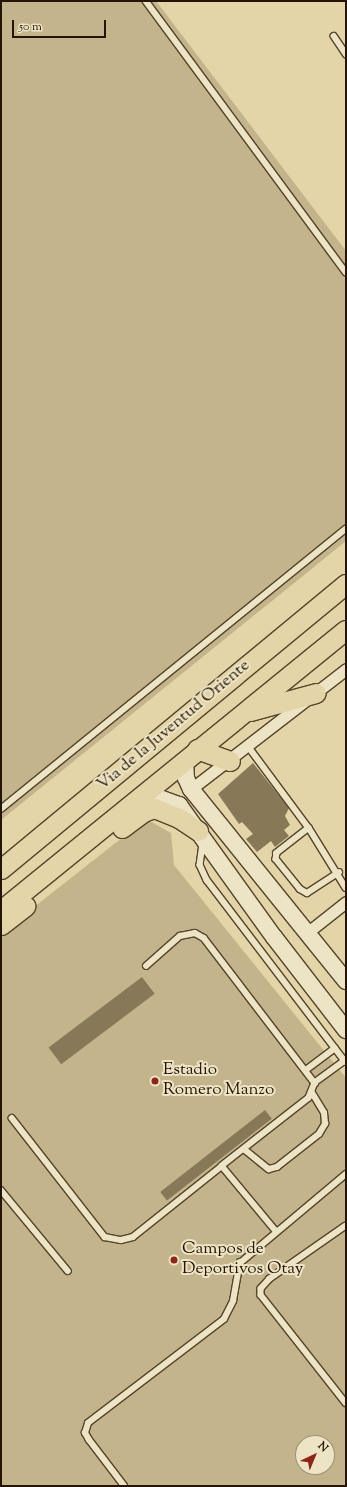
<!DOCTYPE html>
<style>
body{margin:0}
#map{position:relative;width:347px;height:1487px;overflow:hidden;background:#e3d5a7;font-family:"Sorts Mill Goudy",serif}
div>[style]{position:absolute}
.green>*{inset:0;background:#c3b48b}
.building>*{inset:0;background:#877857;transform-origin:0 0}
.roads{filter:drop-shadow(1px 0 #54442a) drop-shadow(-1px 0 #54442a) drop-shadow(0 1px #54442a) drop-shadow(0 -1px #54442a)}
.service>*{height:5.5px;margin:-2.75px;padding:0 2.75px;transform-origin:2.75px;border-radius:2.75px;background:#ede4c6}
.minor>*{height:11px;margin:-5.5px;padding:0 5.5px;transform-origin:5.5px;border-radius:5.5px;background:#ede4c6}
.secondary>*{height:16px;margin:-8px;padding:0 8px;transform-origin:8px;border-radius:8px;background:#ede4c6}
.trunk>*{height:19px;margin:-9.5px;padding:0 9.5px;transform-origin:9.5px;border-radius:9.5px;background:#e3d5a7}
.dots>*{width:11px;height:11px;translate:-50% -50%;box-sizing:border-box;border:2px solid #ede4c6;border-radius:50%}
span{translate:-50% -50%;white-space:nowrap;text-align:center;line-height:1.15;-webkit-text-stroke:4px #ede4c6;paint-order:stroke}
.street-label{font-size:17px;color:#241400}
.poi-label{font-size:17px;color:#241400}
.left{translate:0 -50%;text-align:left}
.frame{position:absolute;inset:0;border:2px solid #241400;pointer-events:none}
.north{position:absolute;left:295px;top:1435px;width:40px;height:40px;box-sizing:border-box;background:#ede4c6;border:1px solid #9d9177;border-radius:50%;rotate:44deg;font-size:11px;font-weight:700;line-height:16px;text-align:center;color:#241400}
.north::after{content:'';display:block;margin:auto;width:14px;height:18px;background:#8f2418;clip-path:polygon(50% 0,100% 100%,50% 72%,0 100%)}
.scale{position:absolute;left:12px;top:20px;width:94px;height:18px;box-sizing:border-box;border:2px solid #241400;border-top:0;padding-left:5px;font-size:12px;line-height:14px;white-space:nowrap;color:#241400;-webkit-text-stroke:3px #ede4c6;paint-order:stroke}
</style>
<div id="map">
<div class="green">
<div style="clip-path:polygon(1px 1px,156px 1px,346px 251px,346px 541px,1px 820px)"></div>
<div style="clip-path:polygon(evenodd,146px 819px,171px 833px,174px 865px,346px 1078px,346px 1486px,1px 1486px,1px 933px,146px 819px,303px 1443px,327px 1443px,327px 1467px,303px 1467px,303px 1443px)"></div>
</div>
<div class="building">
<div style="clip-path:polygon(253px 763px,289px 808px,285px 816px,290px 825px,284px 830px,289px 836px,275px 847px,271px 841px,257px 852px,246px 839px,253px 834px,242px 822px,239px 824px,218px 794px)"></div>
<div style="left:142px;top:977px;width:21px;height:117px;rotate:53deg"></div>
<div style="left:265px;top:1110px;width:11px;height:133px;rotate:52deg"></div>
</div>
<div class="roads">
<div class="service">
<div style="left:146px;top:1px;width:337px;rotate:53.6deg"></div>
<div style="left:334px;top:36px;width:22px;rotate:56deg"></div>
<div style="left:248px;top:746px;width:102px;rotate:53.4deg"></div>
<div style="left:309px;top:828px;width:70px;rotate:58.3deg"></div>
<div style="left:1px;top:809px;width:444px;rotate:-39.1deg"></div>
<div style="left:309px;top:828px;width:41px;rotate:142deg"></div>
<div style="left:277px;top:853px;width:6px;rotate:99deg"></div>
<div style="left:276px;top:859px;width:38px;rotate:51deg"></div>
<div style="left:300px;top:889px;width:8px;rotate:30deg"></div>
<div style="left:307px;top:893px;width:38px;rotate:-33deg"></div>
<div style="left:203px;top:844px;width:21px;rotate:98deg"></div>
<div style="left:200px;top:865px;width:17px;rotate:65deg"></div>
<div style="left:207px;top:880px;width:228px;rotate:52.7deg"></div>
<div style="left:345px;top:1061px;width:37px;rotate:144deg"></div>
<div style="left:146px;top:966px;width:45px;rotate:-41.4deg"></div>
<div style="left:180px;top:936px;width:15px;rotate:-11deg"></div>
<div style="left:195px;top:933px;width:10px;rotate:29deg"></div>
<div style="left:204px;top:938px;width:183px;rotate:52.6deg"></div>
<div style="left:315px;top:1083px;width:16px;rotate:112deg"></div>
<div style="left:309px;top:1098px;width:110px;rotate:142deg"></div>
<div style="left:306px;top:1070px;width:36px;rotate:-37deg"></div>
<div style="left:12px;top:1118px;width:151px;rotate:52deg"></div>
<div style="left:105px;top:1237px;width:16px;rotate:11deg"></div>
<div style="left:121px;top:1240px;width:12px;rotate:-14deg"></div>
<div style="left:133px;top:1237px;width:114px;rotate:-38.6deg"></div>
<div style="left:222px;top:1166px;width:85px;rotate:50.3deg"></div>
<div style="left:244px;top:1149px;width:32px;rotate:39deg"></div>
<div style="left:269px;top:1169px;width:8px;rotate:-14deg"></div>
<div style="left:277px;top:1167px;width:53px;rotate:-38.2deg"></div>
<div style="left:319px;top:1134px;width:12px;rotate:-59deg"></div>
<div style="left:325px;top:1124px;width:11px;rotate:-95deg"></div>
<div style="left:324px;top:1113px;width:23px;rotate:-121deg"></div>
<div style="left:1px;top:1190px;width:105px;rotate:50.4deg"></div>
<div style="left:346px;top:1226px;width:93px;rotate:145.1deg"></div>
<div style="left:270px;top:1279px;width:13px;rotate:132deg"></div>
<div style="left:261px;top:1289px;width:6px;rotate:90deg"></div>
<div style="left:261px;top:1295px;width:137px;rotate:51.8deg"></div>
<div style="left:124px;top:1486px;width:58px;rotate:-127.3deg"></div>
<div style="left:89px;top:1440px;width:8px;rotate:-120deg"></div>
<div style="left:85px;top:1433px;width:10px;rotate:-73deg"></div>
<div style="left:88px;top:1423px;width:171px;rotate:-37.4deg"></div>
<div style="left:224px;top:1319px;width:20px;rotate:-63deg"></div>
<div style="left:233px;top:1301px;width:39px;rotate:-80deg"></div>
<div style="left:240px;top:1263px;width:138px;rotate:-40deg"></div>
</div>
<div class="minor">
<div style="left:191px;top:789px;width:196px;rotate:-37.7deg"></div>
<div style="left:308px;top:932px;width:48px;rotate:-38.3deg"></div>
</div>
<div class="secondary">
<div style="left:185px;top:760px;width:18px;rotate:87deg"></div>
<div style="left:186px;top:778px;width:12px;rotate:66deg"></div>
<div style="left:191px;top:789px;width:247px;rotate:51.1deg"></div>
<div style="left:135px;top:801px;width:20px;rotate:-15deg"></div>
<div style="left:154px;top:796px;width:27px;rotate:20deg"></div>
<div style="left:179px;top:805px;width:163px;rotate:54.3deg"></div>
<div style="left:274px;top:937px;width:118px;rotate:52.3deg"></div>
</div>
<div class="trunk">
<div style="left:250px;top:711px;width:68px;rotate:-15.3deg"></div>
<div style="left:197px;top:749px;width:35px;rotate:20deg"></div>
<div style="left:122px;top:828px;width:26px;rotate:-37deg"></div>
<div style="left:143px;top:812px;width:12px;rotate:-20deg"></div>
<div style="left:154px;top:808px;width:27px;rotate:22deg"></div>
<div style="left:179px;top:818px;width:23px;rotate:34deg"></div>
<div style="left:1px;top:869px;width:447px;rotate:-39.6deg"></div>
<div style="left:1px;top:910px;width:444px;rotate:-39.1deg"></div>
<div style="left:1px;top:925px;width:31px;rotate:-38deg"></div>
</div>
</div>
<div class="dots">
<div style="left:155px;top:1081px;background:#8f2418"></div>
<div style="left:174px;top:1260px;background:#8f2418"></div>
</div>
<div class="street-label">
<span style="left:174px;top:726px;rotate:-40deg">Via de la Juventud Oriente</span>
</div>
<div class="poi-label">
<span class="left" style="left:163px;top:1081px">Estadio<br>Romero Manzo</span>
<span class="left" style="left:182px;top:1260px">Campos de<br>Deportivos Otay</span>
</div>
<div class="frame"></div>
<div class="north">N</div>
<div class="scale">50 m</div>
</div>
